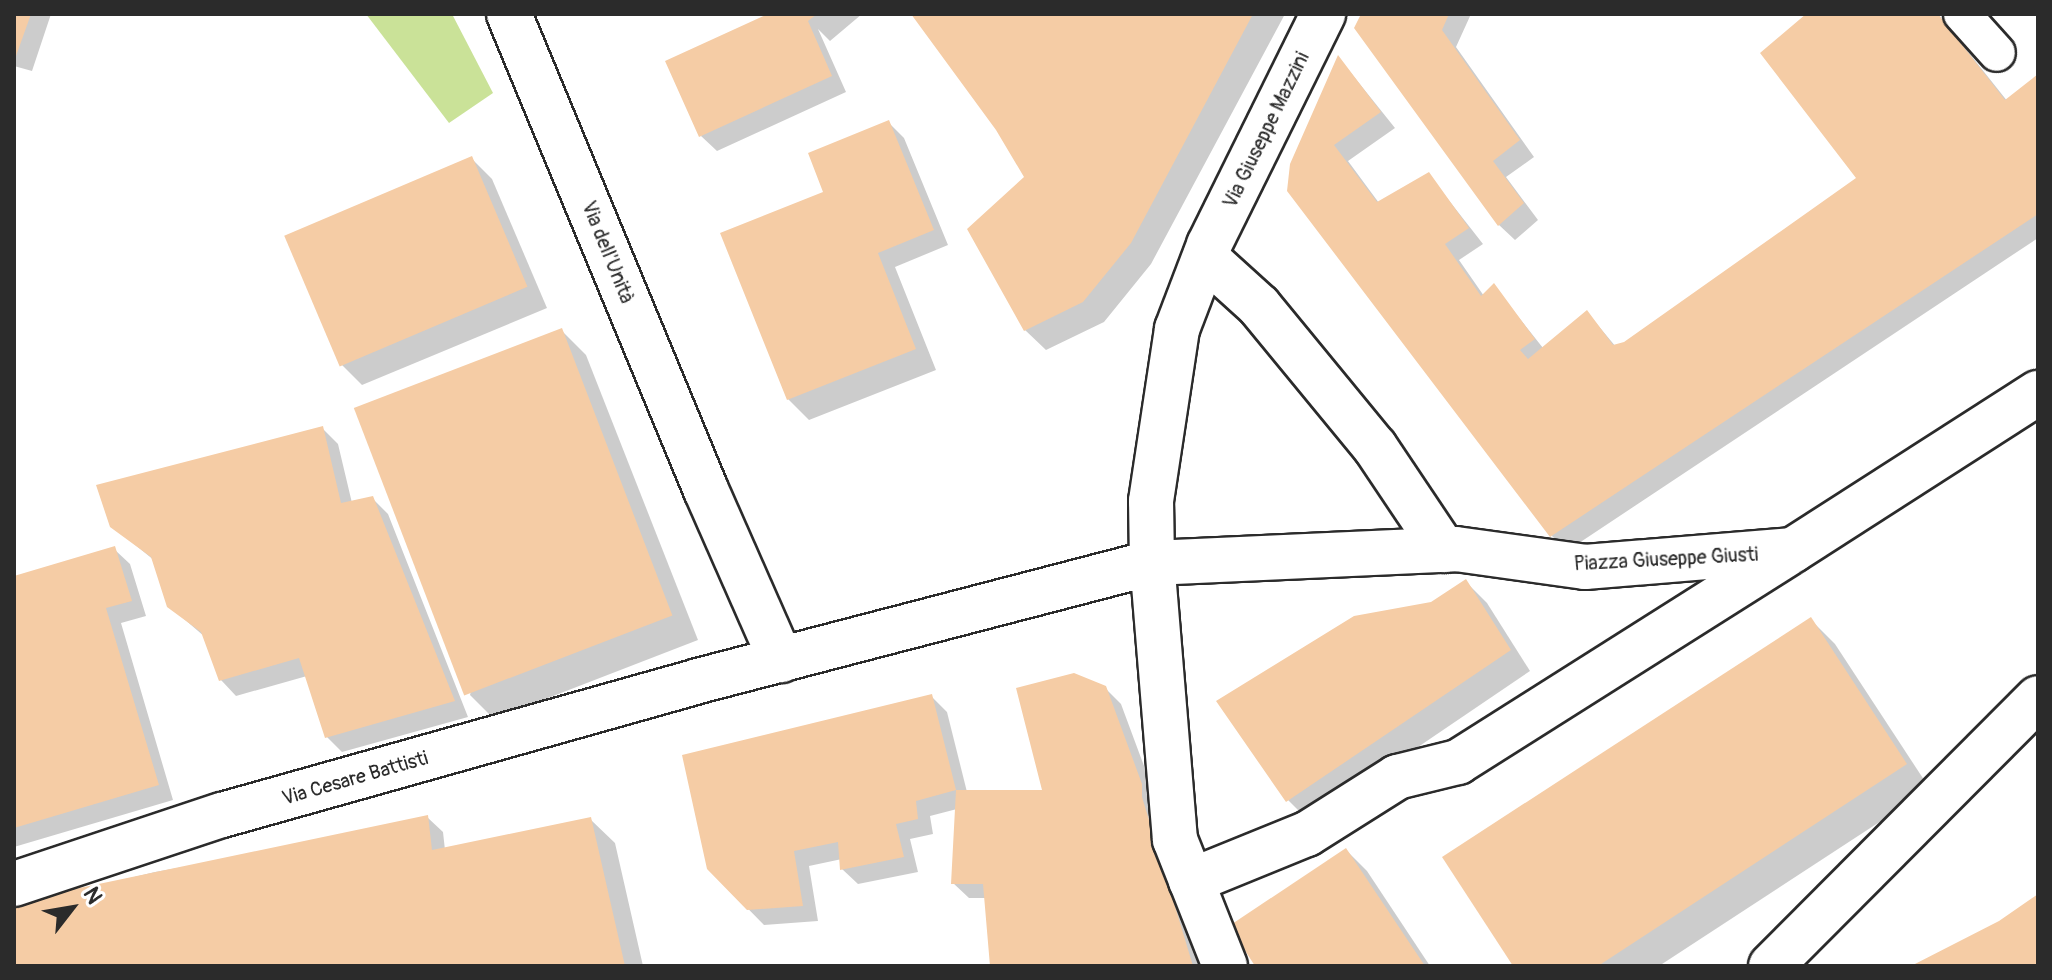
<!DOCTYPE html>
<meta charset="utf-8">
<style>
body{margin:0}
#map{position:relative;width:2052px;height:980px;overflow:hidden;background:#fff;font-family:Pangolin,sans-serif}
div>[style]{position:absolute}
.green>*{inset:0;background:#cae298}
.shadow>*{inset:0;background:#0003}
.building>*{inset:0;background:#f5cca5;transform-origin:0 0}
.roads{filter:drop-shadow(2px 0 #2b2b2b) drop-shadow(-2px 0 #2b2b2b) drop-shadow(0 2px #2b2b2b) drop-shadow(0 -2px #2b2b2b)}
.lane>*{height:36px;margin:-18px;padding:0 18px;transform-origin:18px;border-radius:18px;background:#fff}
.street>*{height:44px;margin:-22px;padding:0 22px;transform-origin:22px;border-radius:22px;background:#fff}
span{translate:-50% -50%;white-space:nowrap;text-align:center;line-height:1.15;-webkit-text-stroke:8px #fff;paint-order:stroke}
.street-label{font-size:20px;color:#2b2b2b}
.frame{position:absolute;inset:0;border:16px solid #2b2b2b;pointer-events:none}
.north{position:absolute;left:32px;top:868px;width:80px;height:80px;-webkit-text-stroke:6px #fff;paint-order:stroke;rotate:59deg;font-size:22px;font-weight:700;line-height:32px;text-align:center;color:#2b2b2b}
.north::after{content:'';display:block;margin:auto;width:28px;height:36px;background:#2b2b2b;clip-path:polygon(50% 0,100% 100%,50% 72%,0 100%)}
</style>
<div id="map">
<div class="green">
<div style="clip-path:polygon(366px 14px,452px 14px,493px 93px,449px 123px)"></div>
</div>
<div class="shadow">
<div style="clip-path:polygon(14px 14px,51px 14px,32px 71px,14px 66px)"></div>
<div style="clip-path:polygon(773px 14px,862px 14px,830px 41px,818px 29px,846px 92px,717px 151px,701px 136px)"></div>
<div style="clip-path:polygon(913px 14px,1285px 14px,1151px 264px,1104px 322px,1046px 350px,1025px 330px,1026px 177px,997px 129px)"></div>
<div style="clip-path:polygon(1363px 14px,1471px 14px,1456px 47px,1534px 157px,1506px 177px,1538px 220px,1515px 240px,1499px 225px)"></div>
<div style="clip-path:polygon(1809px 14px,1938px 14px,2008px 102px,2038px 79px,2038px 238px,1567px 551px,1552px 536px,1289px 190px,1339px 58px,1395px 128px,1348px 161px,1379px 203px,1429px 175px,1483px 244px,1459px 260px,1484px 296px,1494px 286px,1543px 348px,1587px 312px,1616px 347px,1625px 344px,1859px 179px)"></div>
<div style="clip-path:polygon(888px 122px,904px 138px,948px 245px,895px 267px,936px 370px,809px 420px,788px 399px,825px 193px)"></div>
<div style="clip-path:polygon(471px 158px,492px 179px,547px 308px,362px 385px,341px 364px)"></div>
<div style="clip-path:polygon(562px 331px,586px 355px,698px 640px,494px 719px,470px 695px)"></div>
<div style="clip-path:polygon(322px 428px,338px 444px,352px 503px,373px 499px,388px 514px,468px 717px,342px 752px,327px 737px,307px 676px,236px 696px,221px 680px,205px 637px,169px 606px,155px 561px,112px 526px)"></div>
<div style="clip-path:polygon(114px 549px,130px 564px,146px 616px,121px 623px,173px 800px,14px 847px,14px 578px)"></div>
<div style="clip-path:polygon(1466px 582px,1487px 603px,1530px 671px,1309px 821px,1288px 800px)"></div>
<div style="clip-path:polygon(1811px 620px,1835px 644px,1930px 789px,1659px 966px,1515px 966px)"></div>
<div style="clip-path:polygon(1105px 688px,1121px 704px,1157px 801px,1202px 966px,992px 966px,987px 898px,969px 898px,953px 883px,957px 809px,930px 816px,933px 834px,910px 839px,918px 872px,858px 884px,842px 869px,842px 859px,809px 866px,818px 921px,764px 925px,708px 868px,932px 697px,947px 712px,967px 792px,1044px 792px)"></div>
<div style="clip-path:polygon(427px 817px,443px 832px,445px 850px,590px 819px,615px 843px,643px 966px,14px 966px,14px 906px,155px 872px,290px 848px)"></div>
<div style="clip-path:polygon(1346px 850px,1367px 871px,1430px 966px,1258px 966px)"></div>
</div>
<div class="building">
<div style="clip-path:polygon(14px 14px,31px 14px,16px 56px,14px 56px)"></div>
<div style="clip-path:polygon(768px 14px,817px 14px,808px 21px,832px 76px,699px 137px,665px 61px)"></div>
<div style="clip-path:polygon(911px 14px,1253px 14px,1131px 243px,1083px 302px,1024px 331px,967px 229px,1024px 177px,996px 130px)"></div>
<div style="clip-path:polygon(1361px 14px,1449px 14px,1442px 30px,1520px 140px,1493px 161px,1524px 203px,1498px 226px,1354px 28px)"></div>
<div style="clip-path:polygon(1806px 14px,1938px 14px,2005px 100px,2038px 74px,2038px 214px,1550px 537px,1287px 191px,1290px 164px,1338px 55px,1381px 112px,1334px 145px,1377px 202px,1429px 172px,1469px 228px,1445px 244px,1481px 296px,1494px 283px,1535px 339px,1520px 350px,1528px 359px,1587px 310px,1613px 345px,1624px 342px,1856px 178px,1760px 53px)"></div>
<div style="clip-path:polygon(889px 120px,934px 230px,878px 253px,916px 349px,787px 400px,720px 233px,823px 192px,808px 153px)"></div>
<div style="left:472px;top:156px;width:142px;height:204px;rotate:67deg"></div>
<div style="left:562px;top:328px;width:308px;height:223px;rotate:69deg"></div>
<div style="clip-path:polygon(323px 426px,341px 503px,373px 496px,455px 701px,325px 738px,299px 658px,219px 681px,201px 632px,167px 607px,151px 557px,110px 527px,96px 485px)"></div>
<div style="clip-path:polygon(115px 546px,132px 601px,106px 608px,159px 785px,14px 828px,14px 576px)"></div>
<div style="clip-path:polygon(1466px 579px,1511px 650px,1286px 802px,1216px 701px,1354px 616px,1431px 602px)"></div>
<div style="clip-path:polygon(1811px 617px,1907px 764px,1598px 966px,1513px 966px,1442px 857px)"></div>
<div style="clip-path:polygon(1074px 673px,1106px 686px,1142px 784px,1142px 797px,1193px 966px,990px 966px,983px 884px,951px 884px,956px 790px,916px 801px,918px 819px,896px 824px,904px 857px,840px 870px,838px 842px,794px 851px,803px 906px,747px 910px,707px 869px,682px 755px,932px 694px,956px 790px,1042px 790px,1016px 688px)"></div>
<div style="clip-path:polygon(428px 815px,432px 850px,591px 817px,625px 966px,14px 966px,14px 904px,27px 899px)"></div>
<div style="clip-path:polygon(1346px 848px,1425px 966px,1255px 966px,1229px 926px)"></div>
<div style="clip-path:polygon(2038px 894px,2038px 966px,1911px 966px,1999px 921px)"></div>
</div>
<div class="roads">
<div class="lane">
<div style="left:1962px;top:14px;width:52px;rotate:48.1deg"></div>
</div>
<div class="street">
<div style="left:509px;top:14px;width:515px;rotate:67.52deg"></div>
<div style="left:706px;top:490px;width:186px;rotate:66.2deg"></div>
<div style="left:1205px;top:257px;width:73px;rotate:42.2deg"></div>
<div style="left:1259px;top:306px;width:183px;rotate:50.6deg"></div>
<div style="left:1375px;top:447px;width:124px;rotate:56.2deg"></div>
<div style="left:1191px;top:881px;width:125px;rotate:-22.1deg"></div>
<div style="left:1307px;top:834px;width:107px;rotate:-32.3deg"></div>
<div style="left:1397px;top:777px;width:63px;rotate:-13.8deg"></div>
<div style="left:1458px;top:762px;width:389px;rotate:-32.3deg"></div>
<div style="left:14px;top:884px;width:219px;rotate:-18.4deg"></div>
<div style="left:222px;top:815px;width:495px;rotate:-15.7deg"></div>
<div style="left:698px;top:681px;width:469px;rotate:-14.6deg"></div>
<div style="left:1152px;top:563px;width:304px;rotate:-2.6deg"></div>
<div style="left:1456px;top:549px;width:130px;rotate:7.9deg"></div>
<div style="left:1585px;top:567px;width:209px;rotate:-4.7deg"></div>
<div style="left:1793px;top:550px;width:291px;rotate:-32.7deg"></div>
<div style="left:1225px;top:966px;width:136px;rotate:-111.6deg"></div>
<div style="left:1175px;top:840px;width:278px;rotate:-94.7deg"></div>
<div style="left:1152px;top:563px;width:62px;rotate:-90.9deg"></div>
<div style="left:1151px;top:501px;width:174px;rotate:-81.4deg"></div>
<div style="left:1177px;top:329px;width:90px;rotate:-69.1deg"></div>
<div style="left:1209px;top:245px;width:258px;rotate:-63.7deg"></div>
<div style="left:1771px;top:966px;width:378px;rotate:-45.1deg"></div>
</div>
</div>
<div class="street-label">
<span style="left:1266px;top:130px;rotate:-64deg">Via Giuseppe Mazzini</span>
<span style="left:608px;top:252px;rotate:68deg">Via dell'Unità</span>
<span style="left:1666px;top:559px;rotate:-3deg">Piazza Giuseppe Giusti</span>
<span style="left:355px;top:778px;rotate:-16deg">Via Cesare Battisti</span>
</div>
<div class="frame"></div>
<div class="north">N</div>
</div>
